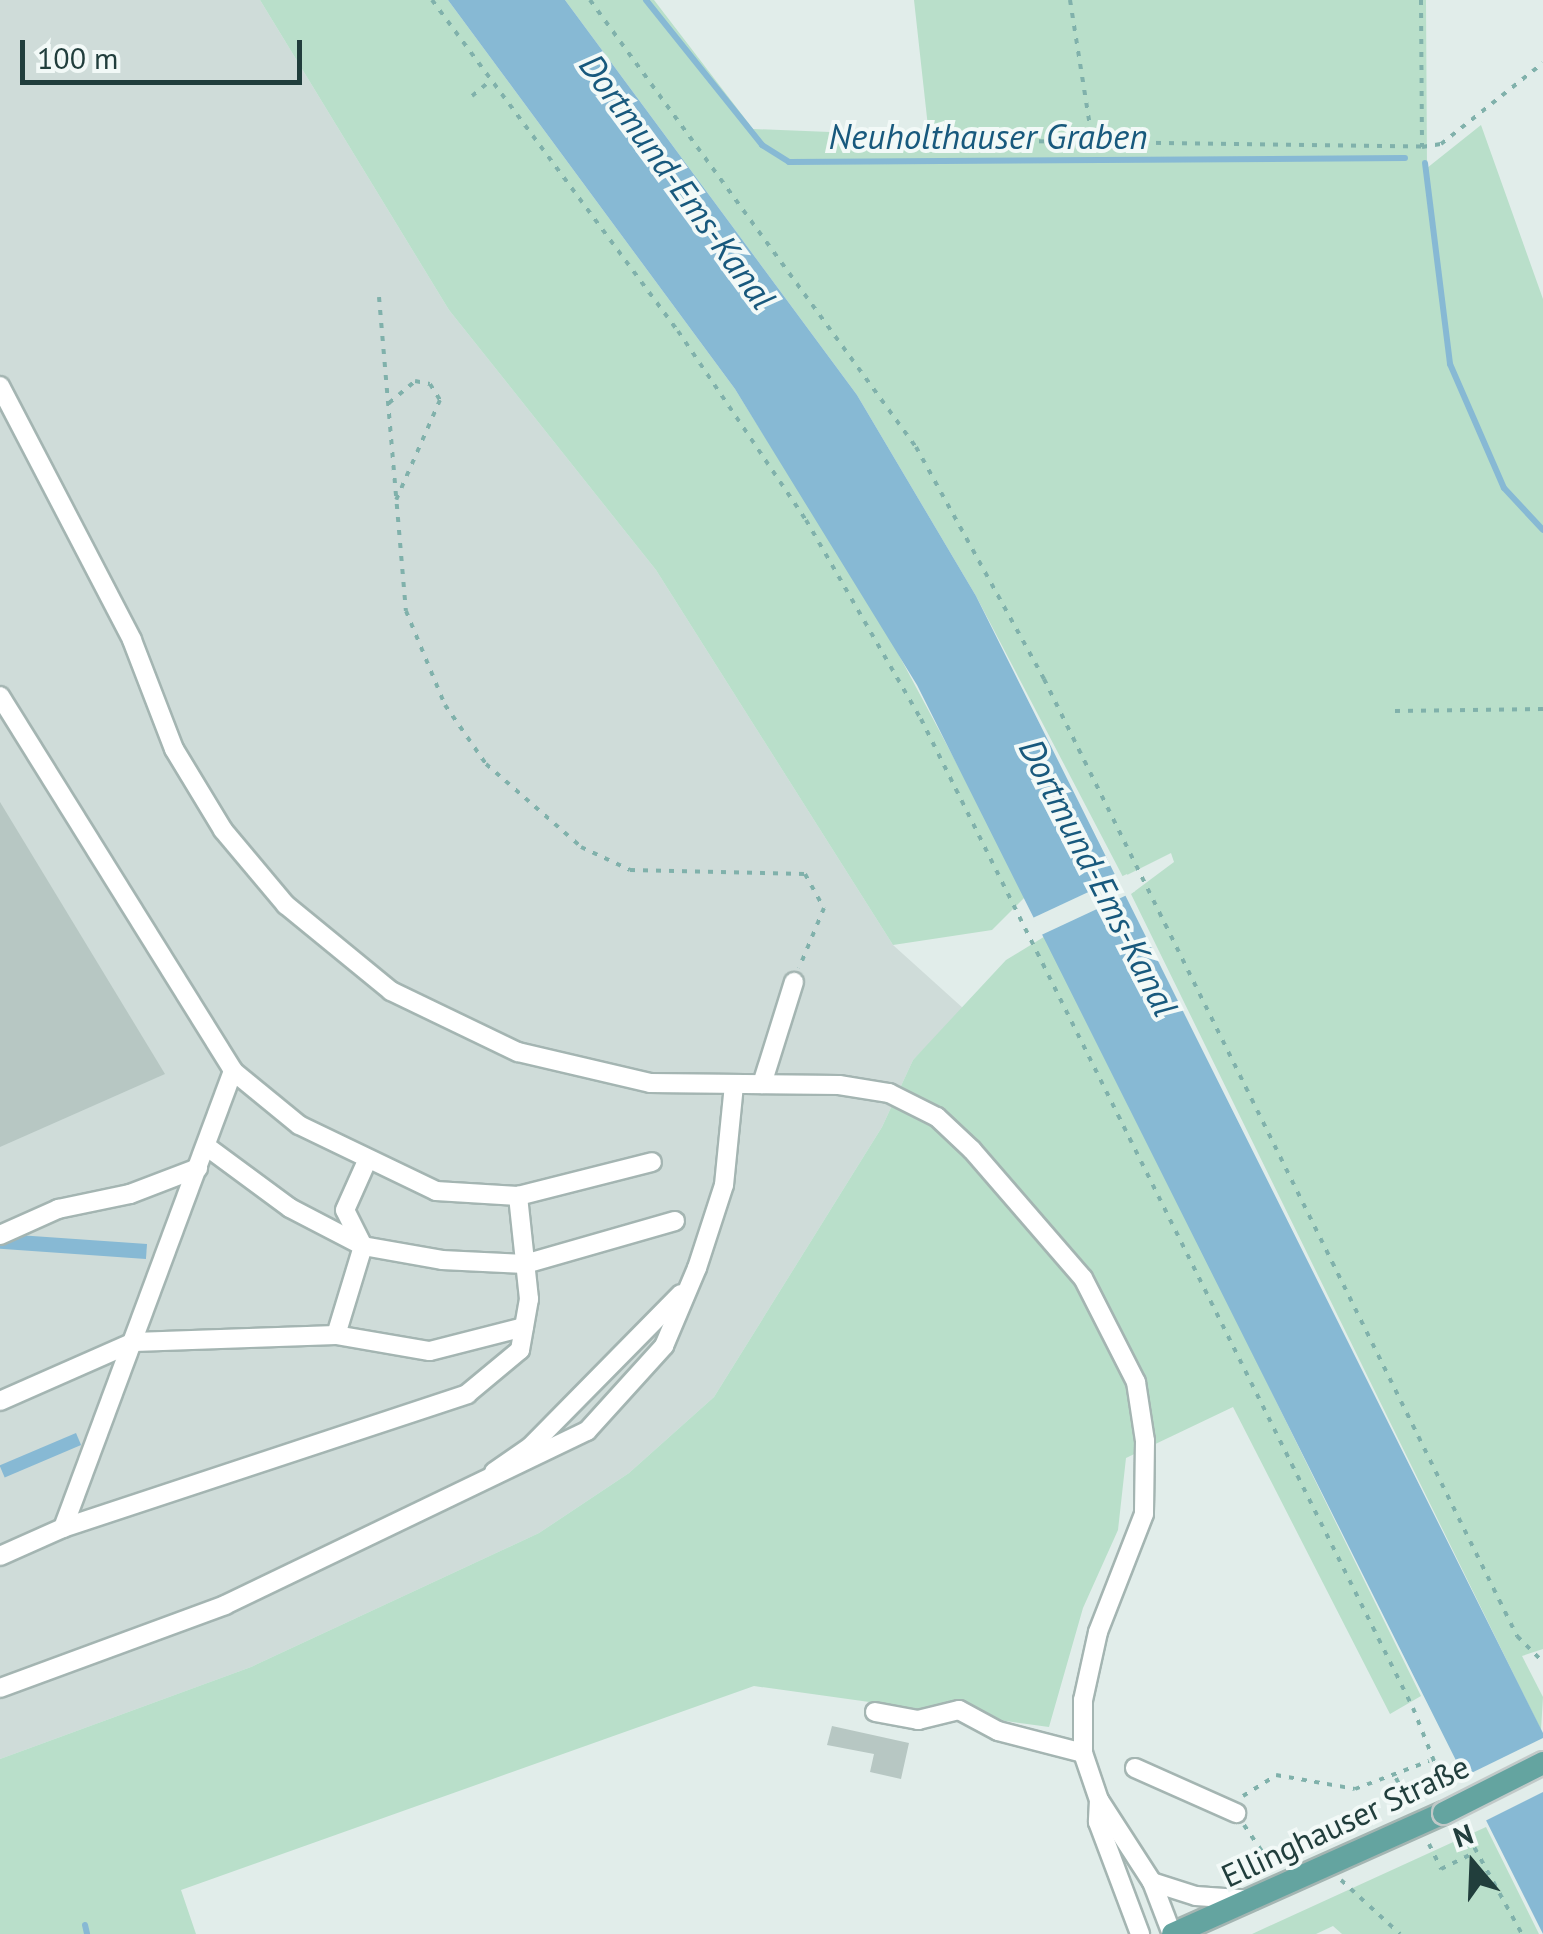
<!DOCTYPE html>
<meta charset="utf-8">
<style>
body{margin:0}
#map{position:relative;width:1543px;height:1934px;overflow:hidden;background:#e1edea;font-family:"PT Sans",sans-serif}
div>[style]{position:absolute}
.built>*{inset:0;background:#cfdcd9}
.green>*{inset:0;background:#b9dfca}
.water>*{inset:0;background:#87b9d4;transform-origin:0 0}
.pier>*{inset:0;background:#e1edea;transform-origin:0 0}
.stream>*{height:6px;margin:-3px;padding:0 3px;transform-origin:3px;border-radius:3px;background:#87b9d4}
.building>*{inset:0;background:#b7c7c3}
.path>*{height:4px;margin-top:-2px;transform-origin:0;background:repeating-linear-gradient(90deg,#80b1ab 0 5px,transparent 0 13px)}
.roads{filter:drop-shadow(2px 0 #a4b5b2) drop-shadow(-2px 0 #a4b5b2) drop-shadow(0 2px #a4b5b2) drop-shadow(0 -2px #a4b5b2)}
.minor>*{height:18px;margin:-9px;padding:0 9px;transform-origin:9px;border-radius:9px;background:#fff}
.major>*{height:22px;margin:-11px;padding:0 11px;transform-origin:11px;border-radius:11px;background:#64a4a0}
.bridges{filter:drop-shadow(2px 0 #c1c9c8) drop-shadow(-2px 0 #c1c9c8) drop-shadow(0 2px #c1c9c8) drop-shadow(0 -2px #c1c9c8)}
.major-bridge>*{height:22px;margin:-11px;padding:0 11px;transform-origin:11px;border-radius:11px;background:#64a4a0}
span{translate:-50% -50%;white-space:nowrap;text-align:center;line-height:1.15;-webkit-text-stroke:8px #f2f9f7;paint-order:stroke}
.street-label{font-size:32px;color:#213e3c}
.water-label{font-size:35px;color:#18597d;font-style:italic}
.north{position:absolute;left:1423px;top:1814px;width:100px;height:100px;-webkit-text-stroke:8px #f2f9f7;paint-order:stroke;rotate:341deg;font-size:28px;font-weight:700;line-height:40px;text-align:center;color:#213e3c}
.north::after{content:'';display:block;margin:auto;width:35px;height:45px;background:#213e3c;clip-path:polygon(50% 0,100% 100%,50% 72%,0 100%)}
.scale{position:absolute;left:20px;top:40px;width:282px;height:45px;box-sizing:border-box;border:5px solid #213e3c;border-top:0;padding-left:12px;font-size:30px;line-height:35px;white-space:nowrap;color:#213e3c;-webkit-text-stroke:8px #f2f9f7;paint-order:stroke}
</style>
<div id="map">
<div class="built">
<div style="clip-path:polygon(0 0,260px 0,449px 310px,656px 570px,893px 945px,964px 1009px,913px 1060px,882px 1127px,714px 1397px,629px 1473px,539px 1533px,251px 1667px,0 1759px)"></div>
</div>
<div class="green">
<div style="clip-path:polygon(260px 0,448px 0,735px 389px,885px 629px,1027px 895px,992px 930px,893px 945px,656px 570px,449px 310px)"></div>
<div style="clip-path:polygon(565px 0,654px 0,753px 129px,929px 136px,914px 0,1426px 0,1427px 168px,1481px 125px,1543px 299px,1543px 1649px,1522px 1656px,1543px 1697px,1541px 1730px,1131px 894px,1174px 862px,1171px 853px,1123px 877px,976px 596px,857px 395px)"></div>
<div style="clip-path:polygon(1047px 935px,1421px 1696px,1390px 1714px,1233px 1407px,1126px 1458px,1118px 1530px,1083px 1608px,1049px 1727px,754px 1686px,181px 1890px,196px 1934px,0 1934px,0 1759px,251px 1667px,539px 1533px,629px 1473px,714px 1397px,882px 1127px,913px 1060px,1006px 960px)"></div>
<div style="clip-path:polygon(1486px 1827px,1539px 1934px,1342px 1934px,1333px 1926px,1316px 1934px,1252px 1934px)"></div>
</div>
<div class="water">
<div style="clip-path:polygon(448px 0,565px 0,857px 395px,976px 596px,1543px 1733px,1543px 1934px,917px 685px,735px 389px)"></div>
<div style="left:147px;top:1244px;width:15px;height:161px;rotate:94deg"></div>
<div style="left:76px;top:1433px;width:13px;height:83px;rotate:67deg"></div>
</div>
<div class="pier">
<div style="left:1127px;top:874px;width:19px;height:104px;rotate:65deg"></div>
<div style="clip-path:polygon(1543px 1738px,1543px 1792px,1479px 1824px,1457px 1780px)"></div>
</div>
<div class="stream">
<div style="left:646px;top:0;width:186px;rotate:51.3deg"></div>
<div style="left:762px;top:145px;width:32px;rotate:32deg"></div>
<div style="left:789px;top:162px;width:616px;rotate:-0.37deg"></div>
<div style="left:1425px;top:163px;width:203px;rotate:82.9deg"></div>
<div style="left:1450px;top:364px;width:135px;rotate:66.5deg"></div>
<div style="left:1504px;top:488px;width:57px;rotate:47.1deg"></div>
<div style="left:85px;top:1925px;width:9px;rotate:77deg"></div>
</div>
<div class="building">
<div style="clip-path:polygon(0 802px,165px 1074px,0 1147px)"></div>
<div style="clip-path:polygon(832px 1726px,909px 1743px,901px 1779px,870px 1772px,874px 1754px,827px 1745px)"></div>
</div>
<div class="path">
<div style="left:432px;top:0;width:412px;rotate:53.4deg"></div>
<div style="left:678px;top:331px;width:228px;rotate:55.9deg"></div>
<div style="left:806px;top:520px;width:230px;rotate:60deg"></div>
<div style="left:921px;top:719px;width:1105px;rotate:63.55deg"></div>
<div style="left:1413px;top:1708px;width:87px;rotate:68.4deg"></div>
<div style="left:590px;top:0;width:553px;rotate:53.9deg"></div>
<div style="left:916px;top:447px;width:265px;rotate:61.1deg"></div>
<div style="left:1044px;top:679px;width:1068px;rotate:63.7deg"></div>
<div style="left:1517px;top:1636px;width:37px;rotate:45deg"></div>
<div style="left:1070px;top:0;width:148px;rotate:81deg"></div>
<div style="left:1421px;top:0;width:147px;rotate:89.6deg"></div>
<div style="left:1422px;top:147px;width:19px;rotate:-9deg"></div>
<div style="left:1441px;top:144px;width:130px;rotate:-38.5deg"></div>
<div style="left:472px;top:96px;width:25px;rotate:-40deg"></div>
<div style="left:948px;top:140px;width:474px;rotate:0.8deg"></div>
<div style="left:379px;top:297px;width:315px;rotate:85.1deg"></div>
<div style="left:406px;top:611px;width:102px;rotate:67.5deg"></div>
<div style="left:445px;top:705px;width:72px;rotate:55.2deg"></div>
<div style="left:486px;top:764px;width:126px;rotate:41.1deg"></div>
<div style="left:581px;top:847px;width:54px;rotate:25.1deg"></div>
<div style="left:630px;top:870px;width:175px;rotate:1.3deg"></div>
<div style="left:805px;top:874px;width:39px;rotate:61deg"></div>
<div style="left:824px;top:908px;width:65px;rotate:112.6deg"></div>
<div style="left:389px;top:403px;width:34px;rotate:-40deg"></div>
<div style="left:415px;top:381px;width:15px;rotate:11deg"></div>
<div style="left:430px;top:384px;width:19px;rotate:58deg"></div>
<div style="left:440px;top:400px;width:109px;rotate:113.7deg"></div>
<div style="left:1395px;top:711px;width:148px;rotate:-0.8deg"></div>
<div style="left:1396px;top:1778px;width:30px;rotate:64deg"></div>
<div style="left:1243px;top:1796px;width:39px;rotate:-32deg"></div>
<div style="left:1276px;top:1775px;width:80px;rotate:10deg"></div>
<div style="left:1355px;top:1789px;width:79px;rotate:-20.7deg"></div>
<div style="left:1244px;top:1825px;width:50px;rotate:55.7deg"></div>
<div style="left:1462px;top:1825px;width:124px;rotate:61.2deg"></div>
<div style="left:1429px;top:1844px;width:28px;rotate:64deg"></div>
<div style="left:1441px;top:1869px;width:39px;rotate:-26deg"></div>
<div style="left:1233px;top:1880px;width:21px;rotate:-17deg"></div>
<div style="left:1341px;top:1880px;width:80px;rotate:42.5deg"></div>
</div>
<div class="roads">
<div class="minor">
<div style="left:0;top:386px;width:286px;rotate:62.5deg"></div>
<div style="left:132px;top:640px;width:117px;rotate:68.9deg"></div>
<div style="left:174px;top:749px;width:95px;rotate:58.8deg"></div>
<div style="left:223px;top:830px;width:98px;rotate:50deg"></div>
<div style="left:286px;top:905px;width:136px;rotate:39.3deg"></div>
<div style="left:391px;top:991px;width:141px;rotate:25.7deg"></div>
<div style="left:518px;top:1052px;width:136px;rotate:13.2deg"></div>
<div style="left:650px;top:1083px;width:189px;rotate:0.6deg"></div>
<div style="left:839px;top:1085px;width:51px;rotate:9.1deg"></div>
<div style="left:889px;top:1093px;width:54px;rotate:26.6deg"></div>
<div style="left:937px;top:1117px;width:48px;rotate:43.3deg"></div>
<div style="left:972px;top:1150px;width:169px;rotate:49.1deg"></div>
<div style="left:1083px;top:1278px;width:117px;rotate:63deg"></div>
<div style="left:1136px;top:1382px;width:60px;rotate:81.3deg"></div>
<div style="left:1145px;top:1441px;width:73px;rotate:90.8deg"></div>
<div style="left:1144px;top:1514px;width:127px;rotate:111.3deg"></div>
<div style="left:1098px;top:1632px;width:70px;rotate:102.4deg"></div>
<div style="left:1083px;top:1700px;width:53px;rotate:90deg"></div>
<div style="left:1083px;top:1753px;width:50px;rotate:71.2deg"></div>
<div style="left:1099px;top:1800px;width:98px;rotate:57.1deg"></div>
<div style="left:1152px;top:1882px;width:56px;rotate:69deg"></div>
<div style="left:0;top:696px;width:441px;rotate:58.1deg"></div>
<div style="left:233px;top:1071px;width:85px;rotate:39.3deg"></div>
<div style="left:299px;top:1125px;width:152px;rotate:25.7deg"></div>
<div style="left:436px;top:1191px;width:82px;rotate:3.5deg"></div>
<div style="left:518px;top:1196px;width:138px;rotate:-14.2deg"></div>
<div style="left:762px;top:1084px;width:107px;rotate:-72.6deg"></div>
<div style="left:206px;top:1146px;width:104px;rotate:36.4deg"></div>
<div style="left:290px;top:1208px;width:82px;rotate:27.5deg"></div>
<div style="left:363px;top:1246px;width:80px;rotate:10deg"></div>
<div style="left:442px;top:1260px;width:83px;rotate:2.8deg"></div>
<div style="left:525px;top:1264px;width:156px;rotate:-16deg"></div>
<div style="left:0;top:1235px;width:64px;rotate:-24.1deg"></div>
<div style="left:58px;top:1209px;width:74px;rotate:-11.8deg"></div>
<div style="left:130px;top:1194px;width:73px;rotate:-20.9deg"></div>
<div style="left:336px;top:1335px;width:93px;rotate:-73.1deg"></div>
<div style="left:363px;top:1246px;width:40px;rotate:-116.6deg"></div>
<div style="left:345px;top:1210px;width:51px;rotate:-65.9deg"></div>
<div style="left:0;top:1401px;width:146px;rotate:-23.8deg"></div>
<div style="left:134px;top:1342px;width:202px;rotate:-2deg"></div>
<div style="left:336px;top:1335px;width:95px;rotate:9.7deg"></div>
<div style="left:430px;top:1351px;width:97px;rotate:-14.3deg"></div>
<div style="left:494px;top:1472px;width:44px;rotate:-34.8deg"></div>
<div style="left:530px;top:1447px;width:215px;rotate:-45.4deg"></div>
<div style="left:63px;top:1528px;width:426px;rotate:-18.3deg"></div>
<div style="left:467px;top:1394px;width:69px;rotate:-39.7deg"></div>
<div style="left:520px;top:1350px;width:52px;rotate:-80deg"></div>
<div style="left:529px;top:1299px;width:104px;rotate:-96.1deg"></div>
<div style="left:0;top:1556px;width:69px;rotate:-24deg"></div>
<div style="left:63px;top:1528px;width:488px;rotate:-69.6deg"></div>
<div style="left:0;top:1688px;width:240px;rotate:-20.2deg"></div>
<div style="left:225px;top:1605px;width:402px;rotate:-25.7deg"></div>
<div style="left:587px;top:1431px;width:115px;rotate:-47.8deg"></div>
<div style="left:664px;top:1346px;width:85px;rotate:-67.1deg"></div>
<div style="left:697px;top:1268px;width:87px;rotate:-72deg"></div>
<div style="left:724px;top:1185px;width:100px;rotate:-84.3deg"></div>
<div style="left:875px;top:1712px;width:44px;rotate:10.5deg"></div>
<div style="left:918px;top:1720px;width:42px;rotate:-13.7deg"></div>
<div style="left:959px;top:1710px;width:44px;rotate:28.3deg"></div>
<div style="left:998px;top:1731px;width:88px;rotate:14.5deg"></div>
<div style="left:1135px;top:1768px;width:111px;rotate:24deg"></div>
<div style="left:1099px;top:1800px;width:22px;rotate:93deg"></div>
<div style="left:1098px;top:1822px;width:120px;rotate:69.4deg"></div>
<div style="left:1152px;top:1882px;width:46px;rotate:17.7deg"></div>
<div style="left:1196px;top:1896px;width:57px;rotate:4deg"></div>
</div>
<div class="major">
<div style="left:1173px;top:1934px;width:297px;rotate:-24.1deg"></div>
</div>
</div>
<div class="bridges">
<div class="major-bridge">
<div style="left:1444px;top:1813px;width:111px;rotate:-26.8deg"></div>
</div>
</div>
<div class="street-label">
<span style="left:1345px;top:1821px;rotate:-25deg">Ellinghauser Straße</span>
</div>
<div class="water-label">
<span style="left:988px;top:136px">Neuholthauser Graben</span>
<span style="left:678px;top:181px;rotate:54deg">Dortmund-Ems-Kanal</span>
<span style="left:1099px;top:877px;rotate:63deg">Dortmund-Ems-Kanal</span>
</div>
<div class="north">N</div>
<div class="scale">100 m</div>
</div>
